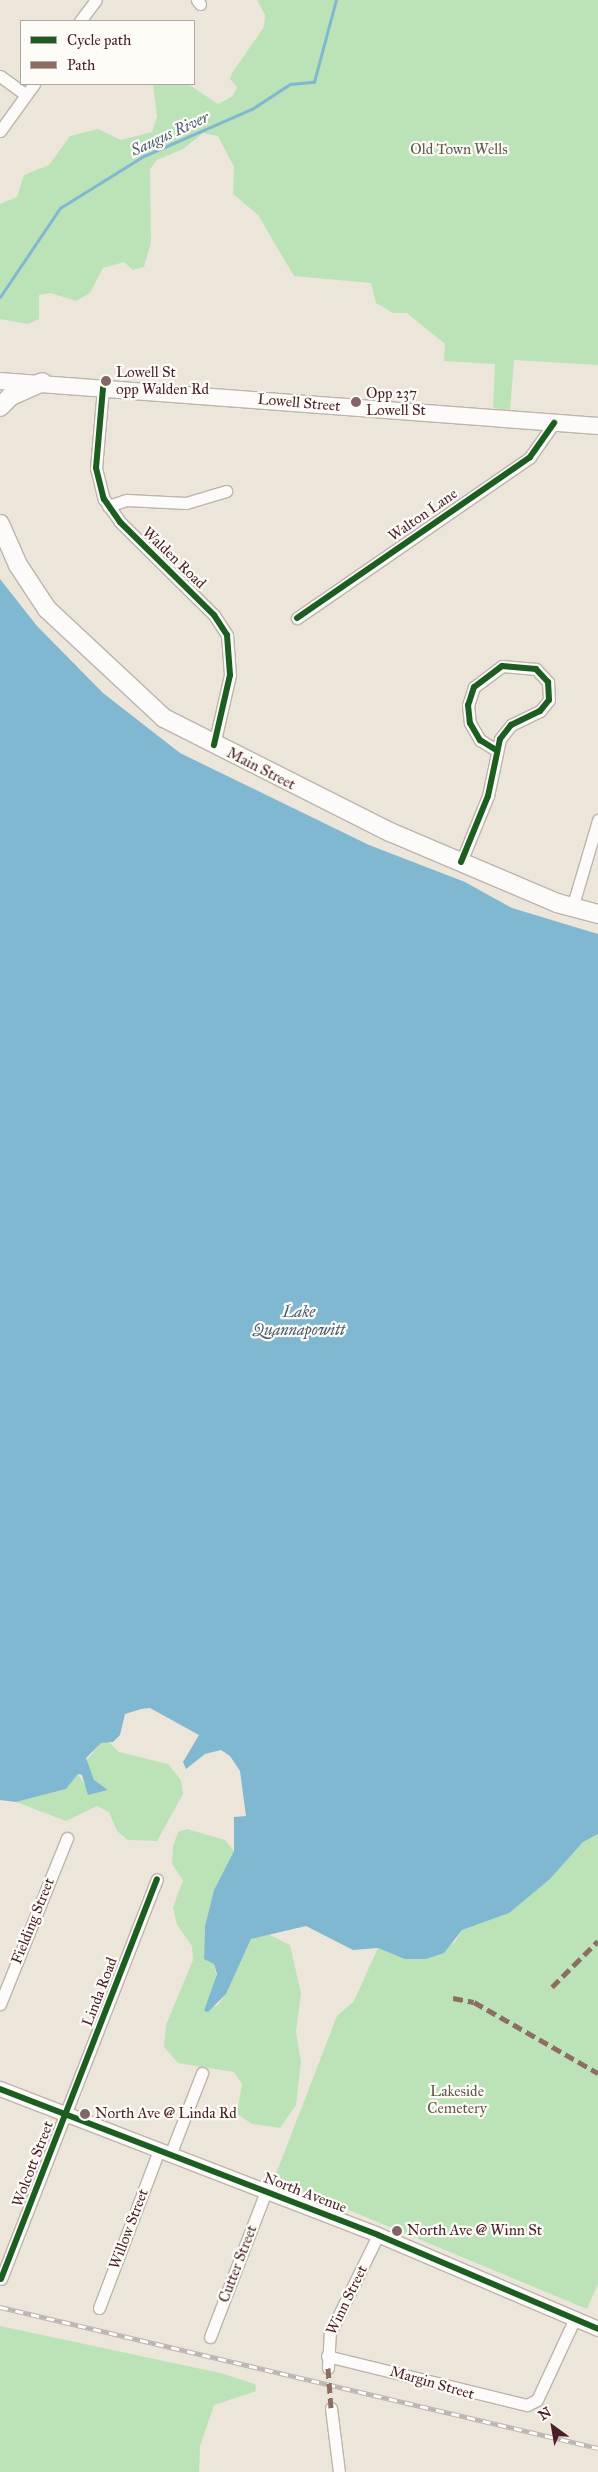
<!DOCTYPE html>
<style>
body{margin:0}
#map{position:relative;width:598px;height:2472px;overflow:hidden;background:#ece6da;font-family:"IM FELL Great Primer",serif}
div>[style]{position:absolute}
.green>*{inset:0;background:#bce2b7}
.water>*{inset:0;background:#7fb8d0}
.stream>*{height:2.5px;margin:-1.25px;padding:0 1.25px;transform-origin:1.25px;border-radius:1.25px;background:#7fb8d0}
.roads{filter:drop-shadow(1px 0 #bcb4ad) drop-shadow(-1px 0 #bcb4ad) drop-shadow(0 1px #bcb4ad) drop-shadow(0 -1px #bcb4ad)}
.minor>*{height:11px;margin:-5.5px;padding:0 5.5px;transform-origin:5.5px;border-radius:5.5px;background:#fcfbf9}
.tertiary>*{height:14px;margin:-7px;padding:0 7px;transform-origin:7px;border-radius:7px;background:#fcfbf9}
.secondary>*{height:16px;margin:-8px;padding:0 8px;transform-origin:8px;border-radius:8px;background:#fcfbf9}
.primary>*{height:18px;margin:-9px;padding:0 9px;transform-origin:9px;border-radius:9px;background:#fcfbf9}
.rail>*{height:4.5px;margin-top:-2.25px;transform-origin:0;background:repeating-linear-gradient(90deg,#fdfcf7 0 8px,#bab4b4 0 16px);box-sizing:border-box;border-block:1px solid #bab4b4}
.quiet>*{height:5px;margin-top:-2.5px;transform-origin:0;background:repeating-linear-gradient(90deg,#8d6e63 0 10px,transparent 0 15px)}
.cycleway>*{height:6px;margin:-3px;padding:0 3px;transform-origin:3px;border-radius:3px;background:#1b5e20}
.dots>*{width:14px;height:14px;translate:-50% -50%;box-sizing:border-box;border:2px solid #fdfcf7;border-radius:50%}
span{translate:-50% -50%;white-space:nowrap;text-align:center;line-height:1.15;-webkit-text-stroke:4.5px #fdfcf7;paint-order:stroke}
.park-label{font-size:15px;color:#60594c}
.poi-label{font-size:15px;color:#4a1f2b}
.left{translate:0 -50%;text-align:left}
.street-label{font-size:15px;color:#4a1f2b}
.water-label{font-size:16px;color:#4d5b73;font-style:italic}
.legend{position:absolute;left:20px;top:20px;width:175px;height:65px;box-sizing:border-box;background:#fdfcf7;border:1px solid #b5a4a5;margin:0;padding:6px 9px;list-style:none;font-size:15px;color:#4a1f2b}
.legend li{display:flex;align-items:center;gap:10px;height:25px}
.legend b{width:25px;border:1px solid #b5a4a5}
.north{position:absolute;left:528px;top:2402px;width:50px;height:50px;-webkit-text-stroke:4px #fdfcf7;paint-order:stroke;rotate:328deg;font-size:14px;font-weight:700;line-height:20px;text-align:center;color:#4a1f2b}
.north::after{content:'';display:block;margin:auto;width:18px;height:22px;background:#4a1f2b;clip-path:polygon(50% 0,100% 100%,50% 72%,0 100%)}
</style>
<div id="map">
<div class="green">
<div style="clip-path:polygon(257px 0,598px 0,598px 365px,514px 360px,510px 410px,493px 408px,495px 364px,444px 361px,445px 344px,407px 313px,393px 313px,376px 303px,371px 283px,294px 276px,258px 215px,233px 194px,234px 167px,218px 136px,203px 133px,183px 149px,157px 160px,150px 169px,151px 242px,144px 267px,133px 270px,124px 262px,103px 268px,90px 293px,76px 301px,51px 293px,39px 295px,39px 319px,28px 324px,0 319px,0 204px,17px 197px,24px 175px,49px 165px,70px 136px,98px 129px,121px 140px,152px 132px,157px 117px,153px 84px,188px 84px,218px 104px,233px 96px,237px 87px,230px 79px,232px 73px,264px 27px,265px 15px)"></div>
<div style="clip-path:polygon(109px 1742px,119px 1752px,168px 1764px,181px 1780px,183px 1794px,157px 1841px,128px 1840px,117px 1831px,109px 1812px,97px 1806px,66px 1821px,16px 1802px,66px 1789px,78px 1774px,91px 1794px,108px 1790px,94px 1781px,85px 1762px,101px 1743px)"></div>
<div style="clip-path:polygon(187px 1829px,225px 1840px,234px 1851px,214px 1890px,205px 1926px,204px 1956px,214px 1964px,217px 1979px,205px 2011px,218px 2005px,226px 1994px,251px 1939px,268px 1934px,290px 1945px,301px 1993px,296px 2032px,301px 2062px,296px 2105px,280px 2128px,252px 2124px,237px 2114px,242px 2084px,234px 2072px,178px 2063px,164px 2047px,166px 2025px,193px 1960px,192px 1946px,177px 1925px,173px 1907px,183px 1880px,172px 1864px,173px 1846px,178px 1832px)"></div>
<div style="clip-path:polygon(598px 1834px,598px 2284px,587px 2309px,274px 2179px,337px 2016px,354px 2001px,378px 1948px,401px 1957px,454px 1943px,462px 1930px,508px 1913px,550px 1879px,583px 1842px)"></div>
<div style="clip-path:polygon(0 2326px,220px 2373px,255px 2384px,256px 2391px,214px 2405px,200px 2446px,199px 2472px,0 2472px)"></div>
</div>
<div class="water">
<div style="clip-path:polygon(0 579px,37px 626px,103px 693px,180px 753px,369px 845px,465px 882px,512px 908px,598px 934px,598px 1834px,583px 1842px,550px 1879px,509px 1913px,462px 1930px,444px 1953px,426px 1959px,405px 1959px,378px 1948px,353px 1950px,306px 1926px,251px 1939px,226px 1994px,208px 2012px,204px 2011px,217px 1974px,214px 1964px,204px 1959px,205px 1926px,214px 1890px,234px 1851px,234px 1817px,246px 1816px,240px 1771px,230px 1756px,221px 1750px,205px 1754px,186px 1769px,183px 1762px,199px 1735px,150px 1708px,141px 1709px,125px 1714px,120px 1735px,113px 1742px,101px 1743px,86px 1758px,94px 1780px,108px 1790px,88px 1795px,82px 1775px,78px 1774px,66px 1789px,16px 1802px,0 1800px)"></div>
</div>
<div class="stream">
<div style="left:0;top:297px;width:107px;rotate:-56deg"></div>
<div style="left:60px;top:208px;width:97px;rotate:-31.9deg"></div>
<div style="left:142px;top:157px;width:120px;rotate:-23.6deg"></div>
<div style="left:252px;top:109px;width:45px;rotate:-33.3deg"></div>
<div style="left:290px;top:84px;width:24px;rotate:-5deg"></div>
<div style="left:314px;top:82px;width:85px;rotate:-75deg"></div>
</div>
<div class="roads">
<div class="minor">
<div style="left:197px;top:0;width:5px;rotate:53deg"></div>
<div style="left:80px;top:21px;width:26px;rotate:-53deg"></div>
<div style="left:0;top:76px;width:32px;rotate:36deg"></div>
<div style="left:0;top:131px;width:58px;rotate:-54.1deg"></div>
<div style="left:103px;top:388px;width:80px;rotate:95deg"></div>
<div style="left:96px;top:468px;width:32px;rotate:76deg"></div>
<div style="left:104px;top:499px;width:28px;rotate:55deg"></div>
<div style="left:120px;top:522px;width:132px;rotate:44.7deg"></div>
<div style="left:214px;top:615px;width:24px;rotate:57deg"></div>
<div style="left:227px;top:635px;width:40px;rotate:85.7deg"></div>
<div style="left:230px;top:675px;width:72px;rotate:102.9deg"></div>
<div style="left:108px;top:506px;width:20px;rotate:-18deg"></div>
<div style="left:127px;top:500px;width:59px;rotate:2.9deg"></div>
<div style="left:186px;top:503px;width:42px;rotate:-16.7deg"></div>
<div style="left:297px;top:618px;width:283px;rotate:-34.6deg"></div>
<div style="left:530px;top:457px;width:42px;rotate:-54.8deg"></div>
<div style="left:461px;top:862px;width:71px;rotate:-67.8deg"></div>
<div style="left:488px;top:796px;width:58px;rotate:-78.1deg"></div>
<div style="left:500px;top:739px;width:18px;rotate:-52deg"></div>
<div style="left:511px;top:725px;width:32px;rotate:-26deg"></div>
<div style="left:540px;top:711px;width:14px;rotate:-51deg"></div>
<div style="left:549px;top:700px;width:18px;rotate:-93deg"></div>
<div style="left:548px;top:682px;width:18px;rotate:-133deg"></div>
<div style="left:536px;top:669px;width:34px;rotate:-175deg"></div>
<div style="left:502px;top:666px;width:35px;rotate:143deg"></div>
<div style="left:474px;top:687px;width:19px;rotate:108deg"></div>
<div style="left:468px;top:705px;width:18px;rotate:84deg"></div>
<div style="left:470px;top:723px;width:20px;rotate:60deg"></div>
<div style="left:480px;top:740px;width:19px;rotate:32deg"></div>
<div style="left:572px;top:908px;width:92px;rotate:-73.5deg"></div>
<div style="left:0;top:2004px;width:179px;rotate:-68deg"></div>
<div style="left:170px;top:2155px;width:88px;rotate:-68.7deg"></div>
<div style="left:1px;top:2279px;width:429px;rotate:-68.7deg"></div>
<div style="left:99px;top:2308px;width:169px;rotate:-69.2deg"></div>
<div style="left:210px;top:2337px;width:156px;rotate:-69deg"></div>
<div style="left:327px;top:2356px;width:206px;rotate:13.8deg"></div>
<div style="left:527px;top:2405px;width:11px;rotate:-27deg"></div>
<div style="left:537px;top:2400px;width:90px;rotate:-65.1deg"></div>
<div style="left:328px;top:2368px;width:35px;rotate:-87deg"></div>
<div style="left:330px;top:2333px;width:109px;rotate:-63.9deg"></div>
<div style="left:331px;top:2408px;width:64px;rotate:82.9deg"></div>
</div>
<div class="tertiary">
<div style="left:0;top:2089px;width:405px;rotate:21.1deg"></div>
<div style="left:378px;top:2235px;width:239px;rotate:23.1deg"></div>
</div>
<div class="secondary">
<div style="left:0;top:381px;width:600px;rotate:4.3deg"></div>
</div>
<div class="primary">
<div style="left:0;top:407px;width:16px;rotate:-45deg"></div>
<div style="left:11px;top:396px;width:34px;rotate:-24deg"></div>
<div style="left:0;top:524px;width:45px;rotate:66.3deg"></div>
<div style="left:18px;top:565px;width:53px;rotate:56.6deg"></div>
<div style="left:47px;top:609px;width:160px;rotate:43deg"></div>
<div style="left:164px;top:718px;width:253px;rotate:26.8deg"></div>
<div style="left:390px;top:832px;width:181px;rotate:23deg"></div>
<div style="left:557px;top:903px;width:42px;rotate:15deg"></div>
</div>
</div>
<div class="rail">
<div style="left:0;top:2307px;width:614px;rotate:13.27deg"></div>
</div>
<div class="quiet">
<div style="left:552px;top:1987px;width:65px;rotate:-45deg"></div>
<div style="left:453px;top:1998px;width:21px;rotate:11deg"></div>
<div style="left:474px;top:2002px;width:143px;rotate:29.8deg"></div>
<div style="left:328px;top:2368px;width:40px;rotate:85.7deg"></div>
</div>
<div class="cycleway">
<div style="left:103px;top:388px;width:80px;rotate:95deg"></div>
<div style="left:96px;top:468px;width:32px;rotate:76deg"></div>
<div style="left:104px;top:499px;width:28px;rotate:55deg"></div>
<div style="left:120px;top:522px;width:132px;rotate:44.7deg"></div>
<div style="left:214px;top:615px;width:24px;rotate:57deg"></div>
<div style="left:227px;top:635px;width:40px;rotate:85.7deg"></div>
<div style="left:230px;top:675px;width:72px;rotate:102.9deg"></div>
<div style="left:297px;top:618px;width:283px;rotate:-34.6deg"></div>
<div style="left:530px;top:457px;width:42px;rotate:-54.8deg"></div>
<div style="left:461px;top:862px;width:71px;rotate:-67.8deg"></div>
<div style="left:488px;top:796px;width:58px;rotate:-78.1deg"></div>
<div style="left:500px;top:739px;width:18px;rotate:-52deg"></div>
<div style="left:511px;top:725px;width:32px;rotate:-26deg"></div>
<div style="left:540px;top:711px;width:14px;rotate:-51deg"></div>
<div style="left:549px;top:700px;width:18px;rotate:-93deg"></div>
<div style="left:548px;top:682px;width:18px;rotate:-133deg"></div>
<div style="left:536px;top:669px;width:34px;rotate:-175deg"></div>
<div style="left:502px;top:666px;width:35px;rotate:143deg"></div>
<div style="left:474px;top:687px;width:19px;rotate:108deg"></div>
<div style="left:468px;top:705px;width:18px;rotate:84deg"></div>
<div style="left:470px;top:723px;width:20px;rotate:60deg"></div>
<div style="left:480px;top:740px;width:19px;rotate:32deg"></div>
<div style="left:0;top:2089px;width:405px;rotate:21.1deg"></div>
<div style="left:378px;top:2235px;width:239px;rotate:23.1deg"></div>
<div style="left:1px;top:2279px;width:429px;rotate:-68.7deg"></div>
</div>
<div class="dots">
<div style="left:106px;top:381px;background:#836568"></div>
<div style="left:356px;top:402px;background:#836568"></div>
<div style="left:85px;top:2114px;background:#836568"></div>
<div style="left:397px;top:2231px;background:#836568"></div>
</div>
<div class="park-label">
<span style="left:459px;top:150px">Old Town Wells</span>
<span style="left:457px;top:2100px">Lakeside<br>Cemetery</span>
</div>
<div class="poi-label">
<span class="left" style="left:116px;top:381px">Lowell St<br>opp Walden Rd</span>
<span class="left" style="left:366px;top:402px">Opp 237<br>Lowell St</span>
<span class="left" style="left:95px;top:2114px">North Ave @ Linda Rd</span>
<span class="left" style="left:407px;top:2231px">North Ave @ Winn St</span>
</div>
<div class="street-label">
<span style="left:299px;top:403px;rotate:5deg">Lowell Street</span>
<span style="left:423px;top:515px;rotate:-35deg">Walton Lane</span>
<span style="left:174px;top:558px;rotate:44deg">Walden Road</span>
<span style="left:261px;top:769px;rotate:27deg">Main Street</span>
<span style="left:33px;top:1921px;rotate:-68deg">Fielding Street</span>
<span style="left:100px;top:1992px;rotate:-69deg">Linda Road</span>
<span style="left:33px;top:2164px;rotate:-69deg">Wolcott Street</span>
<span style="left:305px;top:2193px;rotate:21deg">North Avenue</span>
<span style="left:129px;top:2229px;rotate:-69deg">Willow Street</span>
<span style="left:238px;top:2264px;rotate:-69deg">Cutter Street</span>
<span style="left:347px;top:2300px;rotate:-64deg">Winn Street</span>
<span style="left:432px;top:2383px;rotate:16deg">Margin Street</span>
</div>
<div class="water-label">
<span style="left:170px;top:134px;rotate:-25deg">Saugus River</span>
<span style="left:299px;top:1321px">Lake<br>Quannapowitt</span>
</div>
<ul class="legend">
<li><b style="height:6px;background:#1b5e20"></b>Cycle path</li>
<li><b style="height:6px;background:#8d6e63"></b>Path</li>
</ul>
<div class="north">N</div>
</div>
